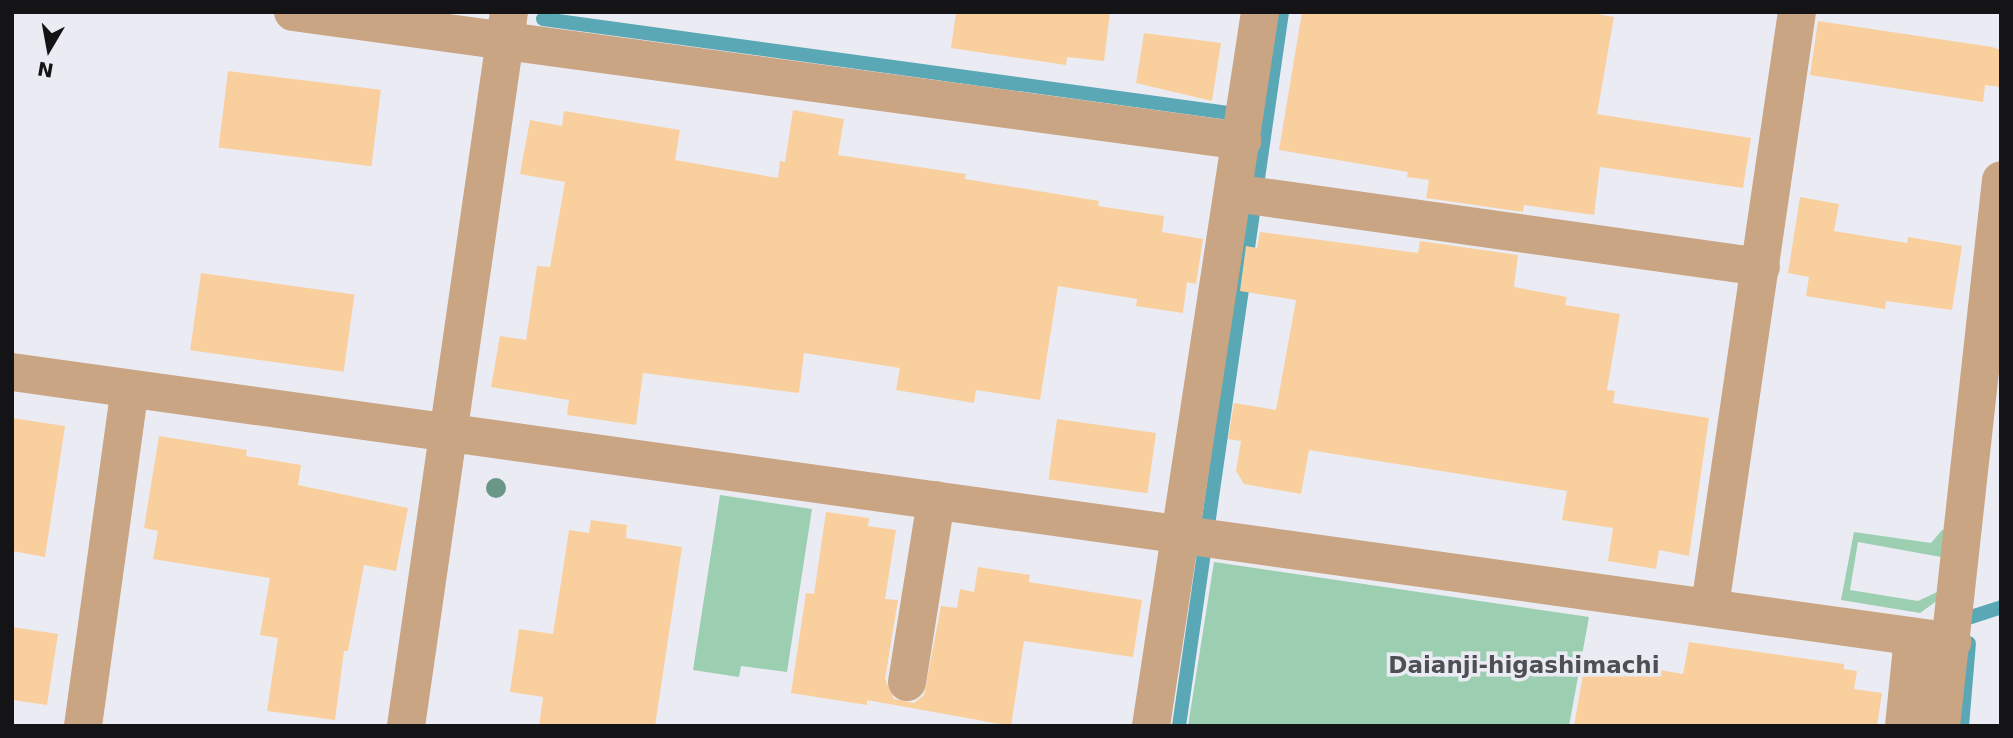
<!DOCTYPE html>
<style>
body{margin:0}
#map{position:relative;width:2013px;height:738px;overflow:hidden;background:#ebecf3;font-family:"DejaVu Sans",sans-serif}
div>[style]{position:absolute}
.green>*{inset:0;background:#9ccfb1}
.stream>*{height:14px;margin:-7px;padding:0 7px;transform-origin:7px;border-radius:7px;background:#5aa7b6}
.building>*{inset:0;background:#f9cf9e;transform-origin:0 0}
.minor>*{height:38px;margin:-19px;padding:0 19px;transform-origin:19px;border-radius:19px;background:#c9a583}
.trees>*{width:20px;height:20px;margin:-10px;border-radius:50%;background:#6a9687}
span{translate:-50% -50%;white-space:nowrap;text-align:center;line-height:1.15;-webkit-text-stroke:7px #ebecf3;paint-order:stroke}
.quarter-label{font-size:23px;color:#4d4f54;font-weight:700}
.frame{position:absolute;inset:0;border:14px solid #141416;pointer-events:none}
.north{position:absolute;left:14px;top:14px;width:70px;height:70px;-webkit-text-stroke:5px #ebecf3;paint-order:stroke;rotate:190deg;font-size:19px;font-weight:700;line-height:28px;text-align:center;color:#141416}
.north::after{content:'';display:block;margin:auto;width:24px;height:32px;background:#141416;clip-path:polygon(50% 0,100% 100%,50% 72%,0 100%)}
</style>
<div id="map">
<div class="green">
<div style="clip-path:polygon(720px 495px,812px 509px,787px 672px,741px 666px,739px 677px,693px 670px)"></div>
<div style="clip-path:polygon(evenodd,1942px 530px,1951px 530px,1945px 595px,1920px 613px,1841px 600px,1854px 532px,1931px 543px,1942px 530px,1858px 542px,1941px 557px,1937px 592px,1918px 601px,1850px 590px,1858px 542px)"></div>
<div style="clip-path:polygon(1214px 562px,1589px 617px,1569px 726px,1188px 726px)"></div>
</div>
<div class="stream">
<div style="left:543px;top:19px;width:730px;rotate:7.8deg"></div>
<div style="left:1971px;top:617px;width:32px;rotate:-18deg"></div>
<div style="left:1179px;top:726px;width:721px;rotate:-81.79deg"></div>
<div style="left:1962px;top:726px;width:83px;rotate:-85.2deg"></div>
</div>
<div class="building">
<div style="clip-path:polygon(956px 12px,1110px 12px,1104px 61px,1067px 57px,1066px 65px,951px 48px)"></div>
<div style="clip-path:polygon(1302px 12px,1586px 12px,1614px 17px,1597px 114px,1751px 138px,1743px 188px,1600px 167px,1594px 215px,1524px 205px,1523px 212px,1426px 198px,1429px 180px,1407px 177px,1408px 172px,1279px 150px)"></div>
<div style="clip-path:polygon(1818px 21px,1992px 47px,2001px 50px,2001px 87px,1985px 85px,1983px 102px,1810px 75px)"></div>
<div style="clip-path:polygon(1144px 33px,1221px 43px,1212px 101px,1136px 83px)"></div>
<div style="left:228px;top:71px;width:154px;height:77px;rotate:7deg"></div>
<div style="clip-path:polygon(793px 110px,844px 119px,838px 155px,966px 174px,965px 179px,1099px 201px,1098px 206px,1164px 216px,1162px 232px,1203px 239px,1196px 284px,1187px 282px,1183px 313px,1136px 306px,1137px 299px,1058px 286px,1040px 400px,976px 390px,974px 403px,896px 390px,900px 368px,804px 353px,799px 393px,643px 373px,636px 425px,567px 415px,569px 400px,491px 387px,500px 336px,526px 340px,537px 266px,550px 267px,565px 182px,520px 174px,530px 120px,562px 126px,564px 111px,680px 130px,675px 160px,778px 178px,780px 161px,785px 162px)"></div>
<div style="clip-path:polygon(1800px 197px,1839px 204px,1834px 231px,1907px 243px,1908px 237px,1962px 246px,1952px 310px,1886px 301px,1885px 309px,1806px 296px,1809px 277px,1788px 273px)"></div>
<div style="clip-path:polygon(1260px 232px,1418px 253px,1420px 241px,1518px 255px,1514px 287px,1567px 297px,1565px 305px,1620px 314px,1607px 390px,1615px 391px,1613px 403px,1709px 418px,1689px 556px,1659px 550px,1656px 569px,1608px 561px,1613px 528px,1562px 520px,1567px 491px,1309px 450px,1301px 494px,1244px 484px,1236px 471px,1241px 441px,1228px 439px,1234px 403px,1276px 410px,1296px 300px,1240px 291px,1246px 246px,1257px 248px)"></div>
<div style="left:201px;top:273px;width:155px;height:78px;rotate:8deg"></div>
<div style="clip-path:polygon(12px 418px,65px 426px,45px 557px,12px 551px)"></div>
<div style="left:1057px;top:419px;width:100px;height:61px;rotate:8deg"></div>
<div style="clip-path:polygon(159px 436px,247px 450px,246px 456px,301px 465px,298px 485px,408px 508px,396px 571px,364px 565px,348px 651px,344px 651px,335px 720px,267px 711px,278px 638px,260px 635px,270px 578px,153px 559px,158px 531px,144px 528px)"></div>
<div style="clip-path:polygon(826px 512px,869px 518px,868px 526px,896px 530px,885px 599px,898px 600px,885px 679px,894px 699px,914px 703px,924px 695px,941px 606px,957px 608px,960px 589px,974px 592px,978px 567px,1030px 575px,1029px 582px,1142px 600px,1133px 657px,1024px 641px,1011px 726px,867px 700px,867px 705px,791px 693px,806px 593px,814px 594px)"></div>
<div style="clip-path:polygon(591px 520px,627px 525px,626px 538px,682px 547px,655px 726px,539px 726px,543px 697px,510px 692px,519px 629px,553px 634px,569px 530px,589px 533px)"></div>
<div style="clip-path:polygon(12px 627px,58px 634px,47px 705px,12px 700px)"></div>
<div style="clip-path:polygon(1689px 642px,1844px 664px,1844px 669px,1857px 671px,1854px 689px,1882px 693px,1877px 726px,1574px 726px,1586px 657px,1683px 674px)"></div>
</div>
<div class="minor">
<div style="left:293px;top:12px;width:958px;rotate:7.74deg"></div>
<div style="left:1234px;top:193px;width:532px;rotate:7.99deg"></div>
<div style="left:12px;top:372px;width:1959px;rotate:7.92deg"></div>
<div style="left:1710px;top:606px;width:600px;rotate:-81.67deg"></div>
<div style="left:907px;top:682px;width:184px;rotate:-80.9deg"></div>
<div style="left:83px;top:726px;width:340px;rotate:-82.1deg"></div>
<div style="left:406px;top:726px;width:721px;rotate:-81.79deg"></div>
<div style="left:1151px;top:726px;width:722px;rotate:-81.32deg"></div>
<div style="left:1904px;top:726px;width:89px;rotate:-84.2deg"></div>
<div style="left:1941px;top:726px;width:549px;rotate:-83.73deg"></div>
</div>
<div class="trees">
<div style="left:496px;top:488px"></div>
</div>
<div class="quarter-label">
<span style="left:1524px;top:665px">Daianji-higashimachi</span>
</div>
<div class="frame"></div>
<div class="north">N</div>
</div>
